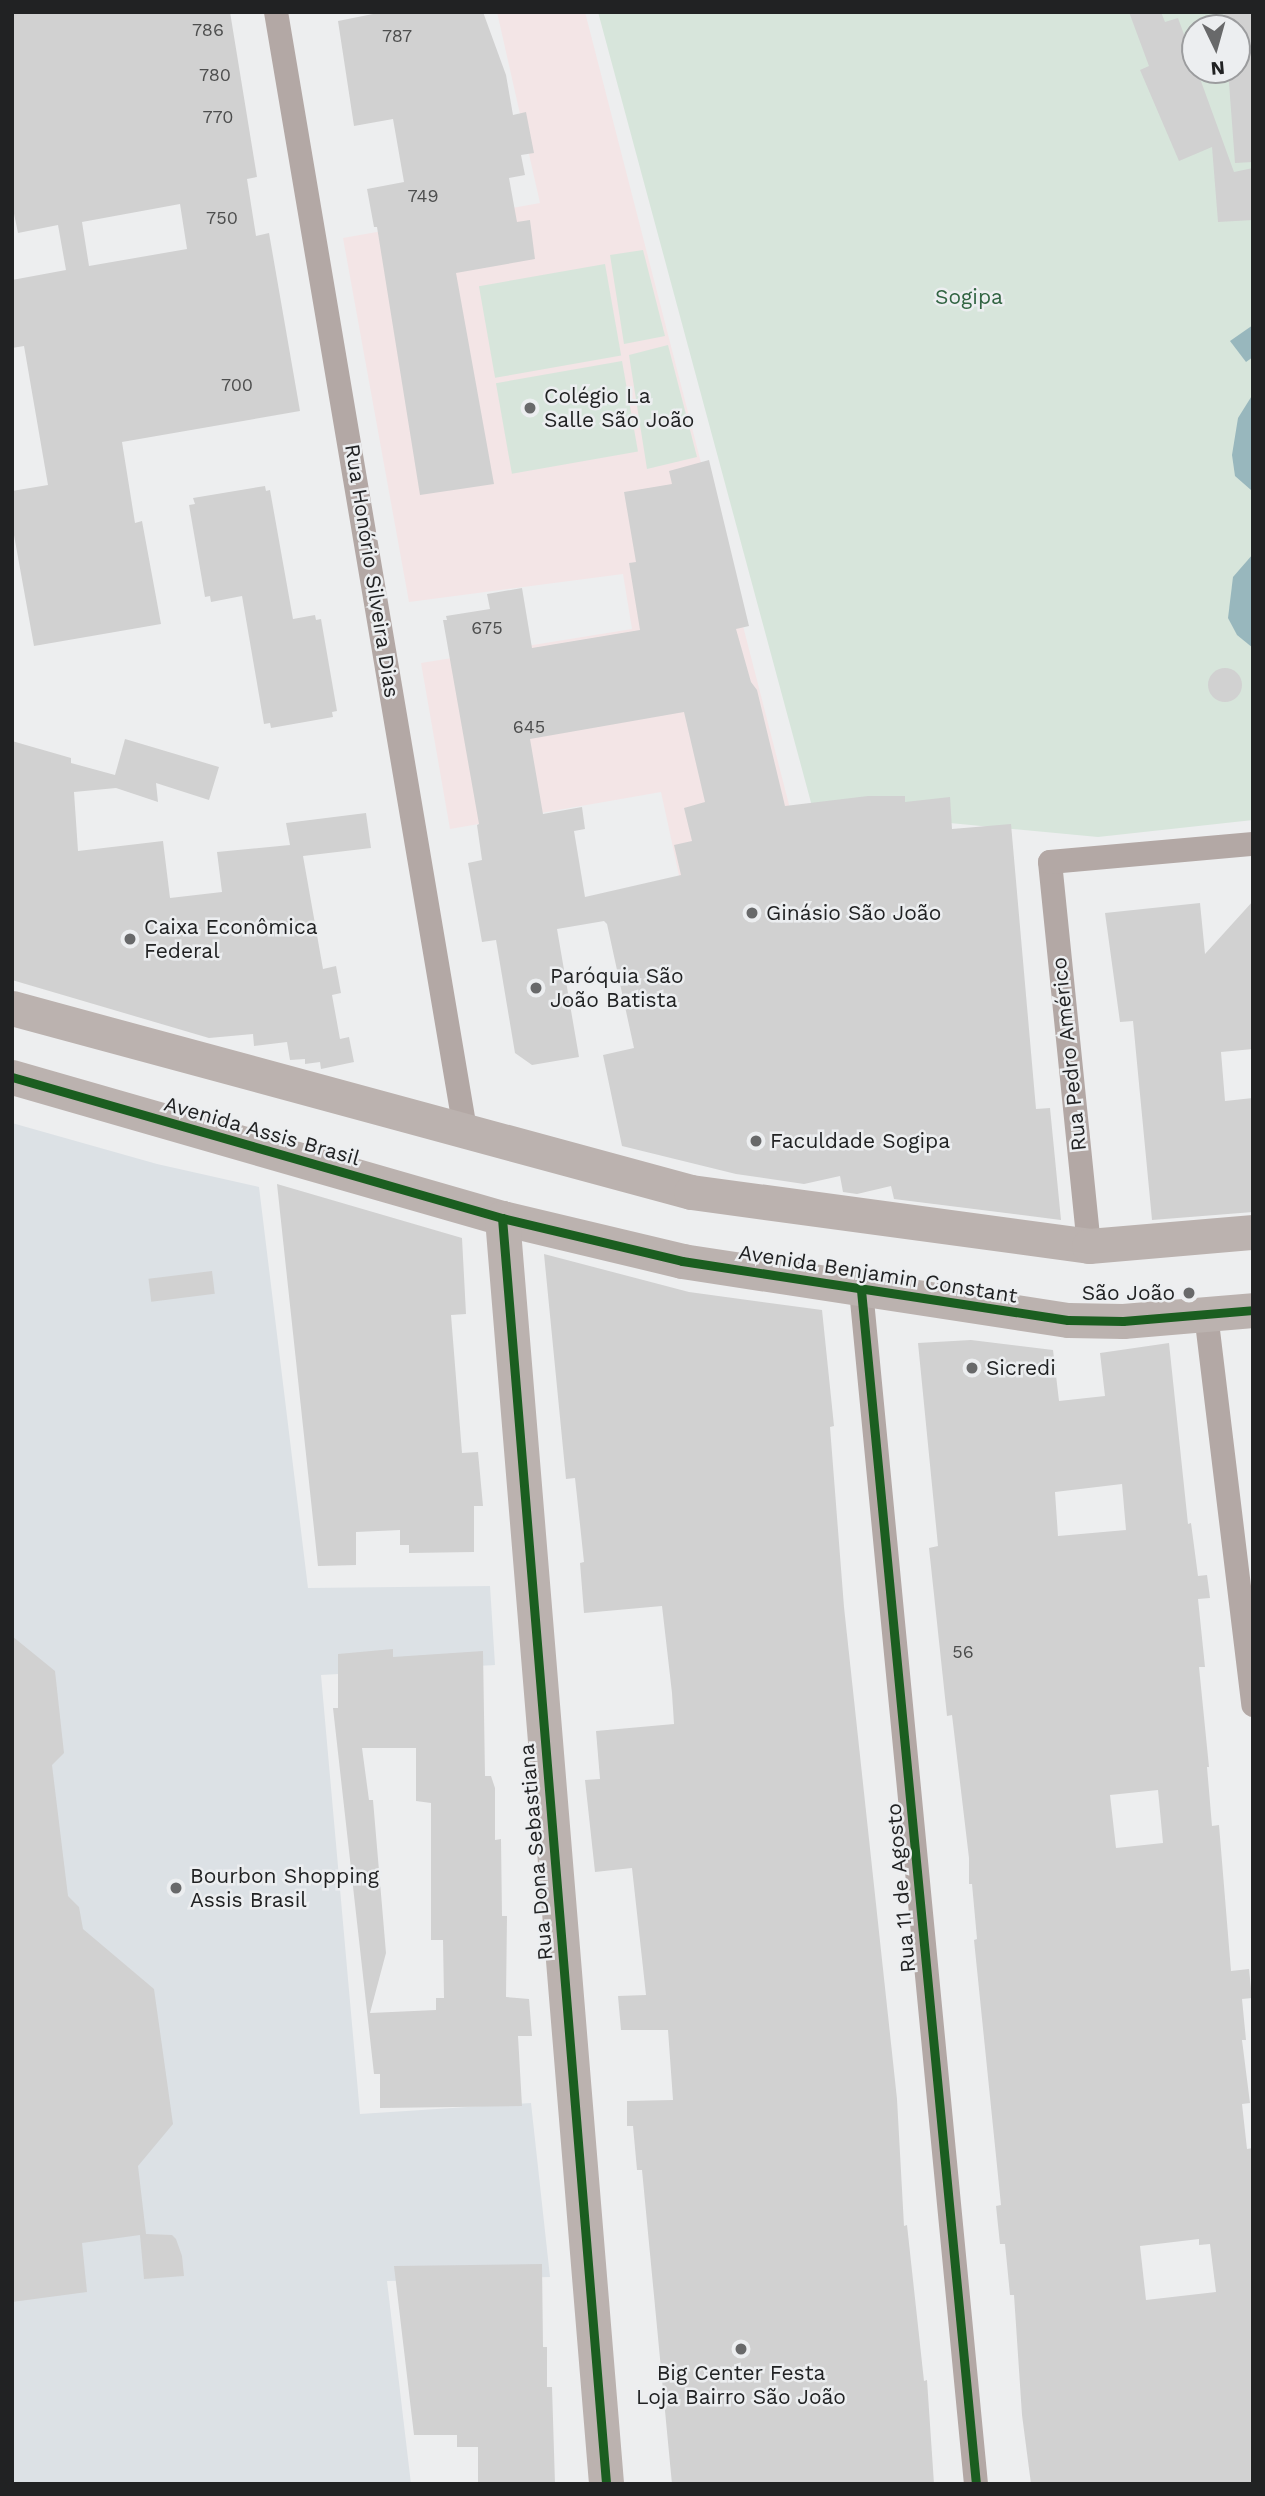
<!DOCTYPE html>
<meta charset="utf-8">
<style>
body{margin:0}
#map{position:relative;width:1265px;height:2496px;overflow:hidden;background:#edeeef;font-family:"Work Sans",sans-serif}
div>[style]{position:absolute}
.built>*{inset:0;background:#dce1e5}
.education>*{inset:0;background:#f3e5e6}
.green>*{inset:0;background:#d7e5db;transform-origin:0 0}
.water>*{inset:0;background:#98b7bd}
.building>*{inset:0;background:#d1d1d1;transform-origin:0 0}
.round{border-radius:50%}
.street>*{height:24px;margin:-12px;padding:0 12px;transform-origin:12px;border-radius:12px;background:#b3a8a5}
.secondary>*{height:35px;margin:-17.5px;padding:0 17.5px;transform-origin:17.5px;border-radius:17.5px;background:#bbb2af}
.cycleway>*{height:9px;margin:-4.5px;padding:0 4.5px;transform-origin:4.5px;border-radius:4.5px;background:#1b5e20}
.dots>*{width:19px;height:19px;translate:-50% -50%;box-sizing:border-box;border:4px solid #eceef0;border-radius:50%}
span{translate:-50% -50%;white-space:nowrap;text-align:center;line-height:1.15;-webkit-text-stroke:5px #eceef0;paint-order:stroke}
.number-label{font-size:18px;color:#4d4e4e}
.number-label span{-webkit-text-stroke-width:0}
.park-label{font-size:21px;color:#316442}
.poi-label{font-size:21px;color:#212223}
.left{translate:0 -50%;text-align:left}
.right{translate:-100% -50%;text-align:right}
.street-label{font-size:21px;color:#212223}
.frame{position:absolute;inset:0;border:14px solid #212223;pointer-events:none}
.north{position:absolute;left:1181px;top:14px;width:70px;height:70px;box-sizing:border-box;background:#eceef0;border:2px solid #9b9c9e;border-radius:50%;rotate:175deg;font-size:19px;font-weight:700;line-height:28px;text-align:center;color:#212223}
.north::after{content:'';display:block;margin:auto;width:24px;height:32px;background:#68696a;clip-path:polygon(50% 0,100% 100%,50% 72%,0 100%)}
</style>
<div id="map">
<div class="built">
<div style="clip-path:polygon(12px 1123px,157px 1164px,259px 1187px,308px 1588px,490px 1586px,495px 1665px,321px 1675px,360px 2114px,531px 2103px,550px 2277px,387px 2281px,411px 2484px,12px 2484px)"></div>
</div>
<div class="education">
<div style="clip-path:polygon(497px 12px,585px 12px,857px 1069px,727px 1097px,661px 792px,450px 829px,421px 663px,632px 629px,623px 574px,409px 602px,343px 238px,540px 203px)"></div>
</div>
<div class="green">
<div style="clip-path:polygon(evenodd,598px 12px,1253px 12px,1253px 820px,1098px 837px,813px 810px,598px 12px,1195px 28px,1237px 28px,1237px 70px,1195px 70px,1195px 28px)"></div>
<div style="clip-path:polygon(643px 250px,665px 336px,624px 344px,610px 255px)"></div>
<div style="left:605px;top:264px;width:93px;height:128px;rotate:80deg"></div>
<div style="clip-path:polygon(668px 345px,697px 457px,647px 469px,629px 355px)"></div>
<div style="left:622px;top:361px;width:92px;height:128px;rotate:80deg"></div>
</div>
<div class="water">
<div style="clip-path:polygon(1253px 325px,1253px 357px,1246px 362px,1230px 341px)"></div>
<div style="clip-path:polygon(1253px 394px,1253px 503px,1251px 490px,1235px 476px,1232px 455px,1238px 418px)"></div>
<div style="clip-path:polygon(1253px 554px,1253px 648px,1237px 635px,1228px 618px,1233px 577px)"></div>
</div>
<div class="building">
<div style="clip-path:polygon(evenodd,12px 12px,230px 12px,257px 177px,247px 179px,256px 236px,269px 233px,300px 411px,122px 442px,135px 523px,142px 521px,161px 624px,34px 646px,12px 524px,12px 491px,48px 485px,24px 346px,12px 348px,12px 280px,66px 270px,58px 225px,18px 233px,12px 204px,12px 12px,180px 204px,187px 249px,89px 266px,82px 222px,180px 204px)"></div>
<div style="clip-path:polygon(383px 12px,483px 12px,506px 75px,513px 115px,526px 112px,534px 153px,521px 155px,525px 175px,509px 178px,517px 222px,530px 220px,535px 259px,456px 273px,494px 484px,420px 495px,377px 227px,374px 227px,367px 189px,404px 182px,393px 119px,354px 126px,338px 21px)"></div>
<div style="clip-path:polygon(1129px 12px,1161px 12px,1165px 22px,1178px 18px,1234px 172px,1253px 168px,1253px 220px,1218px 222px,1212px 147px,1179px 161px,1140px 70px,1149px 66px)"></div>
<div style="clip-path:polygon(1224px 12px,1253px 12px,1253px 162px,1235px 163px,1228px 70px,1237px 70px,1237px 28px,1225px 28px)"></div>
<div style="clip-path:polygon(evenodd,709px 460px,749px 626px,736px 629px,751px 682px,757px 690px,785px 806px,868px 796px,905px 796px,905px 802px,950px 797px,952px 829px,1011px 824px,1036px 1109px,1050px 1108px,1061px 1220px,894px 1199px,891px 1186px,857px 1194px,843px 1192px,840px 1176px,804px 1184px,736px 1174px,622px 1146px,603px 1055px,634px 1048px,607px 924px,604px 921px,557px 929px,579px 1057px,532px 1065px,515px 1053px,496px 940px,482px 942px,468px 863px,482px 860px,477px 825px,479px 824px,443px 620px,447px 620px,446px 616px,490px 609px,487px 594px,522px 588px,532px 648px,640px 630px,629px 563px,636px 562px,624px 492px,672px 484px,669px 471px,709px 460px,684px 712px,705px 802px,684px 808px,692px 841px,674px 845px,681px 875px,585px 897px,574px 831px,585px 829px,582px 807px,543px 814px,530px 739px,684px 712px)"></div>
<div style="clip-path:polygon(265px 486px,266px 491px,270px 490px,293px 619px,315px 615px,316px 620px,321px 619px,337px 711px,332px 712px,333px 717px,271px 728px,270px 723px,264px 724px,242px 596px,211px 602px,210px 596px,205px 597px,189px 505px,195px 504px,193px 498px)"></div>
<div class="round" style="left:1208px;top:668px;width:34px;height:34px"></div>
<div style="clip-path:polygon(125px 739px,219px 767px,209px 800px,156px 783px,158px 802px,116px 788px,74px 792px,78px 851px,163px 841px,170px 898px,222px 892px,217px 852px,290px 845px,286px 823px,366px 813px,371px 848px,303px 856px,323px 969px,336px 966px,341px 993px,332px 995px,340px 1039px,349px 1037px,354px 1062px,321px 1069px,320px 1062px,305px 1064px,305px 1059px,290px 1060px,287px 1042px,254px 1046px,253px 1034px,209px 1038px,12px 980px,12px 741px,71px 758px,71px 763px,115px 775px)"></div>
<div style="clip-path:polygon(1253px 901px,1253px 1049px,1221px 1052px,1225px 1101px,1253px 1098px,1253px 1212px,1152px 1220px,1133px 1021px,1120px 1022px,1105px 913px,1200px 903px,1205px 954px)"></div>
<div style="clip-path:polygon(277px 1184px,462px 1238px,466px 1314px,451px 1315px,462px 1453px,478px 1452px,483px 1506px,474px 1506px,474px 1552px,409px 1553px,409px 1545px,400px 1545px,400px 1530px,356px 1532px,356px 1565px,318px 1566px)"></div>
<div style="clip-path:polygon(544px 1254px,689px 1292px,822px 1310px,834px 1426px,830px 1427px,844px 1607px,897px 2099px,904px 2226px,907px 2225px,924px 2381px,927px 2380px,934px 2484px,672px 2484px,642px 2170px,637px 2170px,633px 2126px,627px 2126px,627px 2101px,673px 2100px,668px 2030px,621px 2030px,618px 1996px,646px 1995px,632px 1868px,595px 1872px,585px 1780px,600px 1779px,596px 1731px,674px 1724px,672px 1693px,662px 1606px,584px 1613px,580px 1563px,584px 1562px,575px 1478px,566px 1479px)"></div>
<div style="left:212px;top:1271px;width:23px;height:64px;rotate:83deg"></div>
<div style="clip-path:polygon(evenodd,971px 1340px,1053px 1350px,1059px 1401px,1105px 1396px,1100px 1353px,1169px 1343px,1188px 1524px,1191px 1523px,1198px 1576px,1207px 1575px,1210px 1598px,1198px 1599px,1205px 1667px,1199px 1667px,1209px 1767px,1207px 1767px,1212px 1826px,1219px 1825px,1231px 1971px,1249px 1969px,1252px 1998px,1242px 1999px,1246px 2040px,1242px 2040px,1250px 2103px,1242px 2104px,1247px 2149px,1253px 2148px,1253px 2484px,1031px 2484px,1022px 2415px,1014px 2295px,1010px 2295px,1005px 2244px,1000px 2244px,996px 2206px,1001px 2205px,974px 1940px,977px 1939px,972px 1884px,969px 1884px,969px 1858px,952px 1715px,947px 1716px,929px 1548px,938px 1546px,918px 1343px,971px 1340px,1122px 1484px,1126px 1530px,1058px 1536px,1055px 1492px,1122px 1484px,971px 1340px,1158px 1790px,1163px 1843px,1116px 1848px,1110px 1795px,1158px 1790px,971px 1340px,1199px 2239px,1199px 2245px,1210px 2244px,1216px 2292px,1146px 2300px,1140px 2246px,1199px 2239px)"></div>
<div style="clip-path:polygon(12px 1636px,55px 1671px,64px 1753px,52px 1765px,68px 1896px,79px 1907px,83px 1929px,154px 1989px,173px 2124px,138px 2166px,146px 2234px,172px 2235px,176px 2239px,182px 2256px,184px 2276px,144px 2279px,140px 2235px,82px 2243px,87px 2292px,12px 2302px)"></div>
<div style="clip-path:polygon(evenodd,393px 1649px,393px 1657px,483px 1651px,485px 1776px,491px 1776px,495px 1788px,495px 1840px,501px 1839px,502px 1916px,507px 1916px,506px 1997px,529px 1999px,532px 2036px,518px 2036px,522px 2106px,380px 2108px,380px 2074px,374px 2074px,333px 1708px,338px 1708px,338px 1654px,393px 1649px,362px 1748px,416px 1748px,416px 1801px,431px 1803px,431px 1940px,443px 1940px,444px 1998px,436px 1998px,436px 2010px,370px 2013px,386px 1953px,373px 1800px,369px 1800px,362px 1748px)"></div>
<div style="clip-path:polygon(542px 2264px,543px 2347px,547px 2347px,547px 2387px,552px 2387px,555px 2484px,478px 2484px,478px 2447px,457px 2447px,457px 2435px,414px 2435px,394px 2266px)"></div>
</div>
<div class="street">
<div style="left:276px;top:12px;width:1134px;rotate:80.4deg"></div>
<div style="left:1089px;top:1246px;width:386px;rotate:-95.8deg"></div>
<div style="left:1050px;top:862px;width:204px;rotate:-5.1deg"></div>
<div style="left:861px;top:1290px;width:1200px;rotate:84.5deg"></div>
<div style="left:1206px;top:1314px;width:394px;rotate:83.1deg"></div>
</div>
<div class="secondary">
<div style="left:12px;top:1008px;width:703px;rotate:15.16deg"></div>
<div style="left:691px;top:1192px;width:402px;rotate:7.7deg"></div>
<div style="left:1089px;top:1246px;width:165px;rotate:-4.9deg"></div>
<div style="left:12px;top:1077px;width:510px;rotate:16.05deg"></div>
<div style="left:502px;top:1218px;width:185px;rotate:13.4deg"></div>
<div style="left:682px;top:1261px;width:390px;rotate:8.7deg"></div>
<div style="left:1068px;top:1320px;width:55px;rotate:1deg"></div>
<div style="left:1123px;top:1321px;width:130px;rotate:-4.8deg"></div>
<div style="left:502px;top:1218px;width:1270px;rotate:85.3deg"></div>
</div>
<div class="cycleway">
<div style="left:12px;top:1077px;width:510px;rotate:16.05deg"></div>
<div style="left:502px;top:1218px;width:185px;rotate:13.4deg"></div>
<div style="left:682px;top:1261px;width:390px;rotate:8.7deg"></div>
<div style="left:1068px;top:1320px;width:55px;rotate:1deg"></div>
<div style="left:1123px;top:1321px;width:130px;rotate:-4.8deg"></div>
<div style="left:502px;top:1218px;width:1270px;rotate:85.3deg"></div>
<div style="left:861px;top:1290px;width:1200px;rotate:84.5deg"></div>
</div>
<div class="dots">
<div style="left:530px;top:408px;background:#68696a"></div>
<div style="left:752px;top:913px;background:#68696a"></div>
<div style="left:130px;top:939px;background:#68696a"></div>
<div style="left:536px;top:988px;background:#68696a"></div>
<div style="left:756px;top:1141px;background:#68696a"></div>
<div style="left:1189px;top:1293px;background:#68696a"></div>
<div style="left:972px;top:1368px;background:#68696a"></div>
<div style="left:176px;top:1888px;background:#68696a"></div>
<div style="left:741px;top:2349px;background:#68696a"></div>
</div>
<div class="number-label">
<span style="left:208px;top:30px">786</span>
<span style="left:397px;top:36px">787</span>
<span style="left:215px;top:75px">780</span>
<span style="left:218px;top:117px">770</span>
<span style="left:423px;top:196px">749</span>
<span style="left:222px;top:218px">750</span>
<span style="left:237px;top:385px">700</span>
<span style="left:487px;top:628px">675</span>
<span style="left:529px;top:727px">645</span>
<span style="left:963px;top:1652px">56</span>
</div>
<div class="park-label">
<span style="left:969px;top:297px">Sogipa</span>
</div>
<div class="poi-label">
<span class="left" style="left:544px;top:408px">Colégio La<br>Salle São João</span>
<span class="left" style="left:766px;top:913px">Ginásio São João</span>
<span class="left" style="left:144px;top:939px">Caixa Econômica<br>Federal</span>
<span class="left" style="left:550px;top:988px">Paróquia São<br>João Batista</span>
<span class="left" style="left:770px;top:1141px">Faculdade Sogipa</span>
<span class="right" style="left:1175px;top:1293px">São João</span>
<span class="left" style="left:986px;top:1368px">Sicredi</span>
<span class="left" style="left:190px;top:1888px">Bourbon Shopping<br>Assis Brasil</span>
<span style="left:741px;top:2385px">Big Center Festa<br>Loja Bairro São João</span>
</div>
<div class="street-label">
<span style="left:372px;top:571px;rotate:81deg">Rua Honório Silveira Dias</span>
<span style="left:1069px;top:1054px;rotate:-96deg">Rua Pedro Américo</span>
<span style="left:262px;top:1131px;rotate:16deg">Avenida Assis Brasil</span>
<span style="left:878px;top:1274px;rotate:9deg">Avenida Benjamin Constant</span>
<span style="left:536px;top:1852px;rotate:-95deg">Rua Dona Sebastiana</span>
<span style="left:901px;top:1888px;rotate:-95deg">Rua 11 de Agosto</span>
</div>
<div class="frame"></div>
<div class="north">N</div>
</div>
